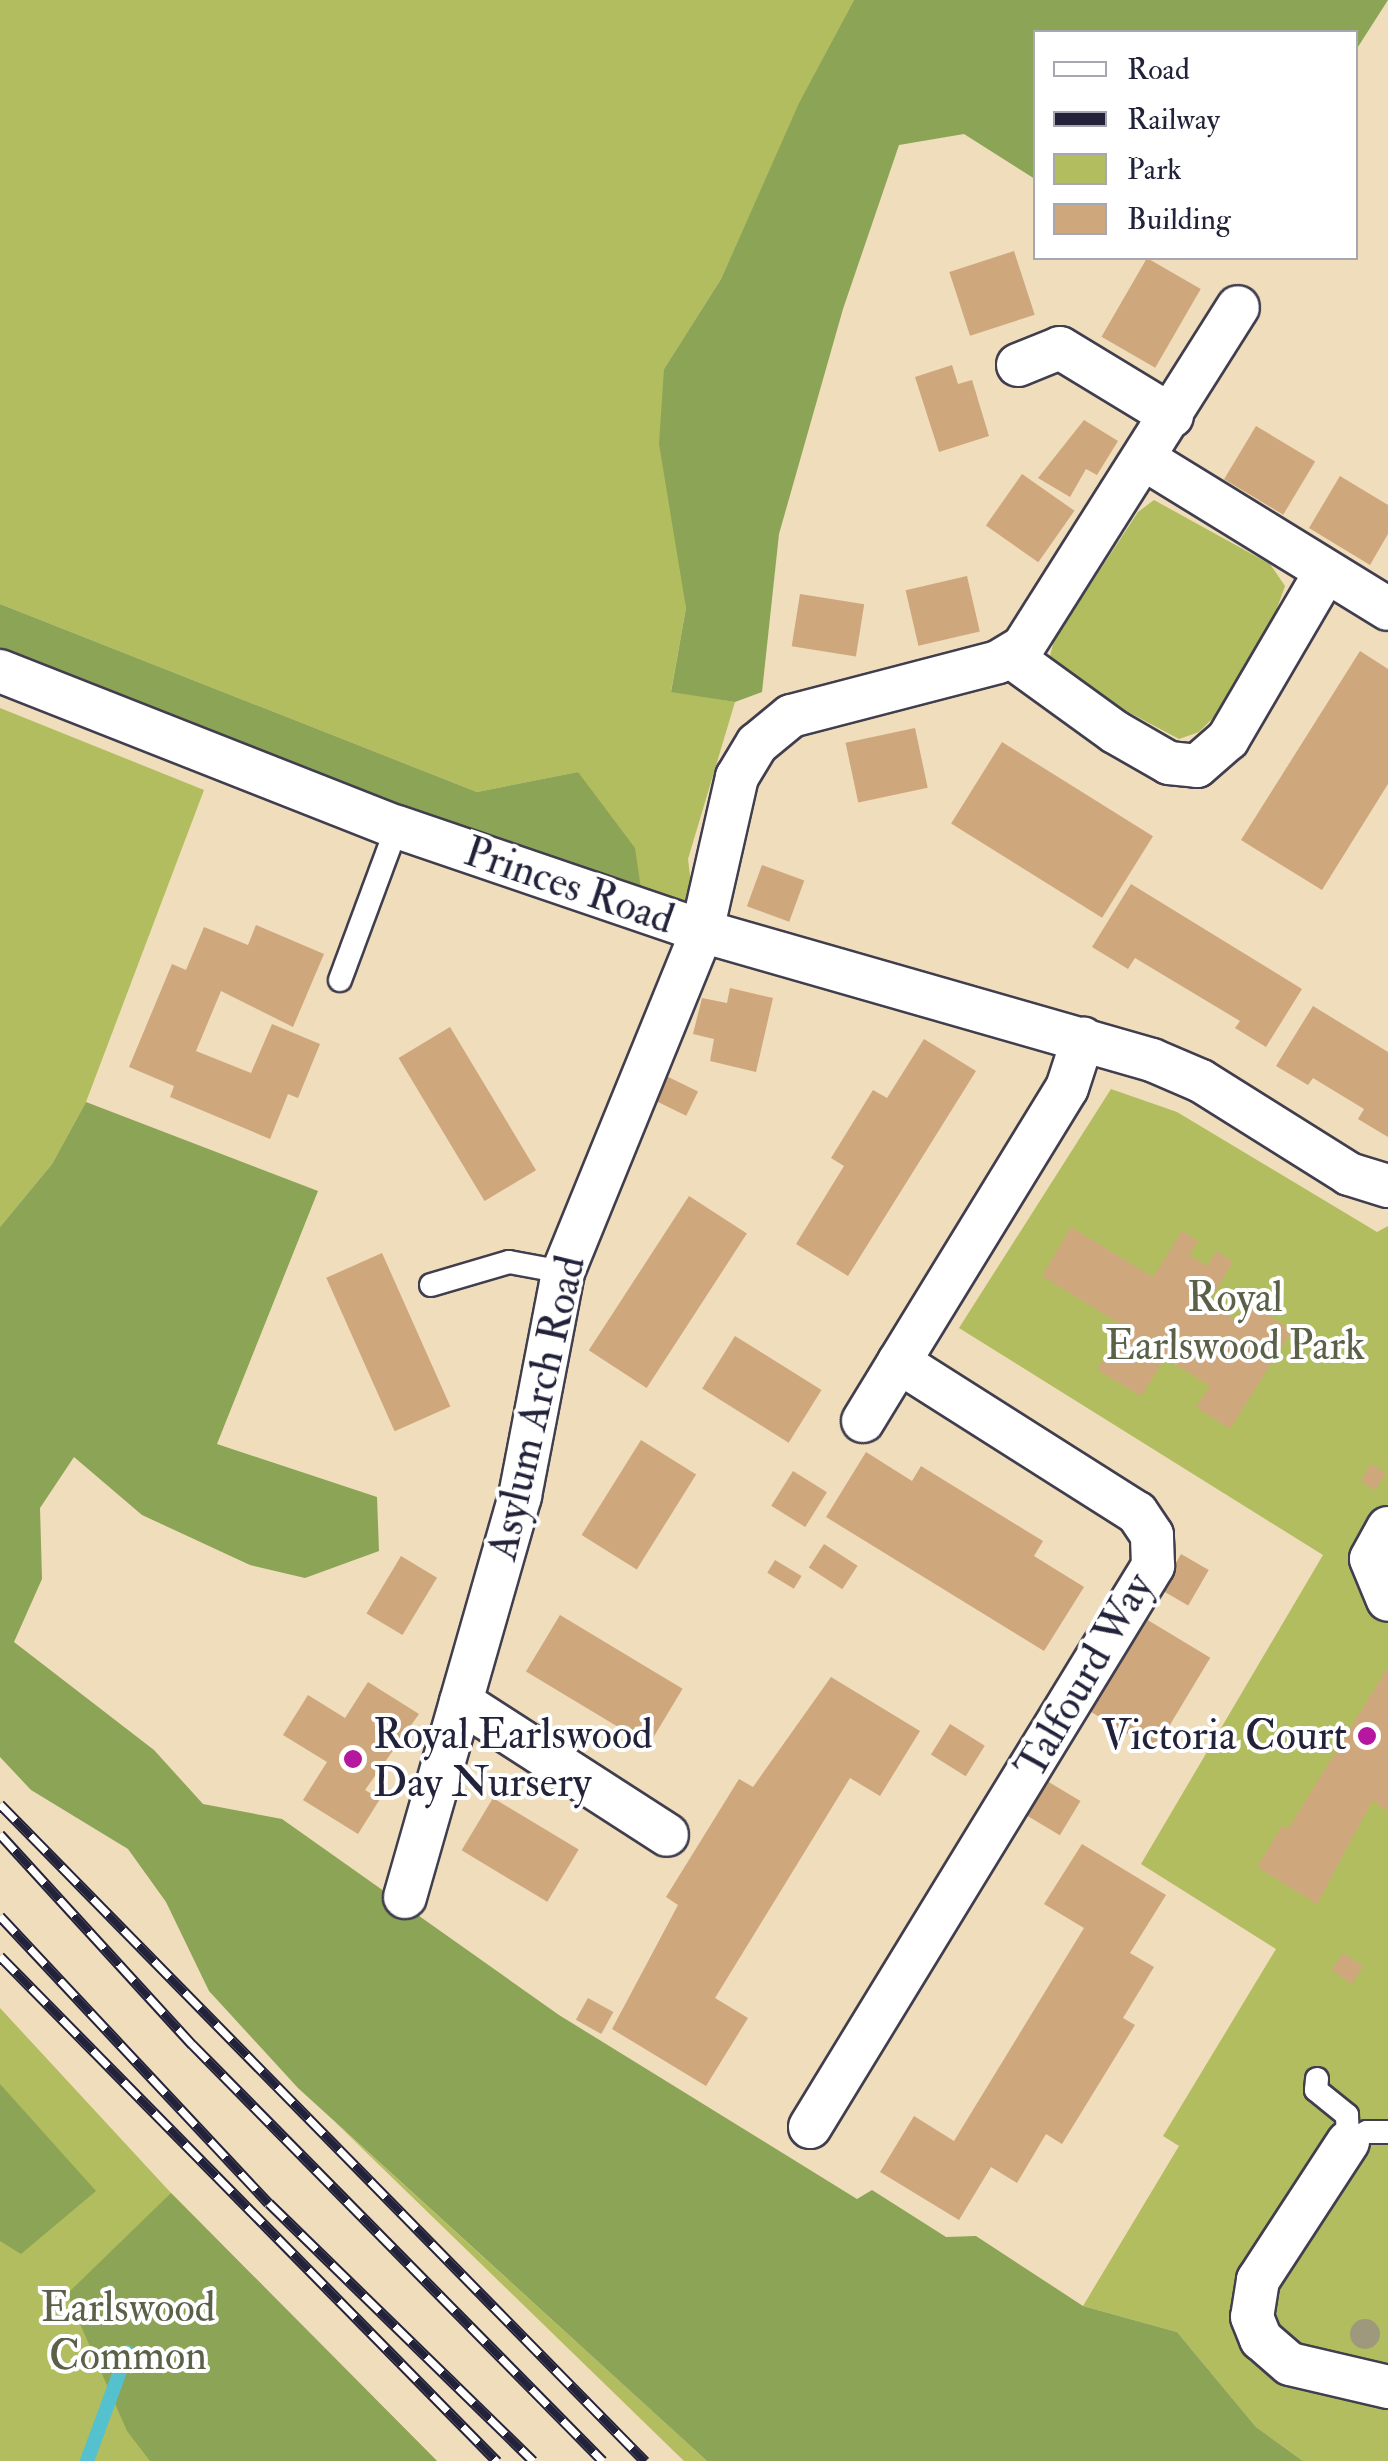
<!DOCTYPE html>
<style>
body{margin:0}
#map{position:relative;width:1388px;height:2461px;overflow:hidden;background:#efddbc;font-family:"IM FELL Double Pica",serif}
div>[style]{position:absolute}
.green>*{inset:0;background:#b1bd5e}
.forest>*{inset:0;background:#8ca455}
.stream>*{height:14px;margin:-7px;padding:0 7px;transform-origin:7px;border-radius:7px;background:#55c1ce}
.building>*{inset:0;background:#cfa77c;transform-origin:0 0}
.roads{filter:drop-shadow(2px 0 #413e4e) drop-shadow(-2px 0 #413e4e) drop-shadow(0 2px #413e4e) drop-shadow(0 -2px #413e4e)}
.service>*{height:22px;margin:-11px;padding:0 11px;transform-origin:11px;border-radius:11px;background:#fff}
.minor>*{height:42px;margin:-21px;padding:0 21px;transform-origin:21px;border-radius:21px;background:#fff}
.rail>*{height:11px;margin-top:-5.5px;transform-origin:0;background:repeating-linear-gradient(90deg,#fff 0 22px,#22223b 0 44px);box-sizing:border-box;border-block:2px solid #22223b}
.trees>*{width:30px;height:30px;margin:-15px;border-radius:50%;background:#9e987d}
.dots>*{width:28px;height:28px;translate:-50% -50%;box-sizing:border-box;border:5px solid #fff;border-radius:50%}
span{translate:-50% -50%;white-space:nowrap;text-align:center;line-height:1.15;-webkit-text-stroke:8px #fff;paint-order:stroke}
.street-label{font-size:42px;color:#22223b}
.park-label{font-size:42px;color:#5b6049}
.poi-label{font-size:42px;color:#22223b}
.left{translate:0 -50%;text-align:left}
.right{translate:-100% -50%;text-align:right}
.legend{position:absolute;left:1033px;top:30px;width:325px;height:230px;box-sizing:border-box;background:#fff;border:2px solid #a7a7b1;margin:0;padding:12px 18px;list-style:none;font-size:30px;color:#22223b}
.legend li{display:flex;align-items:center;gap:20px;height:50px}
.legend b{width:50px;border:2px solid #a7a7b1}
</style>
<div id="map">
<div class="green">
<div style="clip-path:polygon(0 0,854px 0,799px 104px,721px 279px,664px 369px,686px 608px,671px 691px,735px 702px,688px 859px,694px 909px,642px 896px,578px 772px,477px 792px,0 604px)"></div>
<div style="clip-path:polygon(1154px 500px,1270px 564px,1285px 586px,1270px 628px,1219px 712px,1199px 732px,1179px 739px,1068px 680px,1050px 656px,1054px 640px,1138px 512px)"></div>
<div style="clip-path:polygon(0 708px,204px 790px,86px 1102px,52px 1164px,0 1227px)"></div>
<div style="clip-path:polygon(1111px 1089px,1177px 1112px,1377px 1232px,1388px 1226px,1388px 2461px,1303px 2461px,1256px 2427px,1177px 2332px,1083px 2306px,1179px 2146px,1163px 2136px,1276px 1949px,1141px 1864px,1323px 1555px,959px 1328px)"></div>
<div style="clip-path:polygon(0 2008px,171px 2193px,437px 2461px,0 2461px)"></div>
<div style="clip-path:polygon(336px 2123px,649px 2408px,707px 2461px,684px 2461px)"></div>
</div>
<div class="forest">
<div style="clip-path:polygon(854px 0,1388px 0,1356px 50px,1356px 32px,1036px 32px,1035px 179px,964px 134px,899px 145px,843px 309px,779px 534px,762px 692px,735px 702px,671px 692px,686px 608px,659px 444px,664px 369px,721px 279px,799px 103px)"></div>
<div style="clip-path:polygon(0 604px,477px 792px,578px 772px,635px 848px,642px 896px,392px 809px,18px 658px,0 650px)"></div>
<div style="clip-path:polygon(86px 1102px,318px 1191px,217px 1444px,377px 1497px,379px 1551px,305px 1578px,250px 1565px,142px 1515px,74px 1457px,40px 1508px,42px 1579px,14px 1642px,154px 1750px,203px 1804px,282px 1819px,559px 2015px,857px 2199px,872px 2190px,946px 2237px,976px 2236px,1083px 2306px,1177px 2332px,1256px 2427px,1303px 2461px,707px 2461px,298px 2088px,209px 1991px,166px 1902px,128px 1849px,31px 1790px,0 1757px,0 1227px,52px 1164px)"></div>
<div style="clip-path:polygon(0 2084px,96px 2191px,21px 2254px,0 2241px)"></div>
<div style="clip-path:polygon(171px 2193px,437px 2461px,150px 2461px,127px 2431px,67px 2294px)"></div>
</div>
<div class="stream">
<div style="left:87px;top:2461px;width:116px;rotate:-69.8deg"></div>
</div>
<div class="building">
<div style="left:1014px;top:251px;width:67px;height:68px;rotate:72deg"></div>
<div style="left:1147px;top:258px;width:62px;height:91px;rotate:30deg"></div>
<div style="clip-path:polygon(952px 365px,958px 384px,972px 380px,989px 436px,939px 452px,915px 377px)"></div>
<div style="clip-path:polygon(1084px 420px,1118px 441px,1097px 475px,1086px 469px,1070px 497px,1038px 478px)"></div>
<div style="left:1256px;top:426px;width:69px;height:62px;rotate:31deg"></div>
<div style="left:1022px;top:474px;width:64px;height:63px;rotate:35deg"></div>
<div style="clip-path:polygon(1340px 476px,1388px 505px,1388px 534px,1370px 565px,1309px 528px)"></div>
<div style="left:967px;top:576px;width:57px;height:63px;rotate:77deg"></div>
<div style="left:800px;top:594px;width:65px;height:53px;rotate:9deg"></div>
<div style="clip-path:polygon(1360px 651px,1388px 669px,1388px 784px,1322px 890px,1241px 840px)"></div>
<div style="left:915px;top:728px;width:61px;height:71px;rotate:78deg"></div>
<div style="left:1002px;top:742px;width:178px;height:96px;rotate:32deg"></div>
<div style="left:762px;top:865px;width:45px;height:44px;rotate:20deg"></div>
<div style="clip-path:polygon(1131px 884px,1302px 989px,1266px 1047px,1235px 1028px,1240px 1021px,1135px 958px,1128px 969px,1092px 947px)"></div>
<div style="clip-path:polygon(256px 925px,324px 954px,293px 1027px,221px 991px,196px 1051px,251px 1073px,272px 1024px,320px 1044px,298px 1098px,288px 1094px,270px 1139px,170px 1097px,174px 1086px,129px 1067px,172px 964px,186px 970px,204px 927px,248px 945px)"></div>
<div style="clip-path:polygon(730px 988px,773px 998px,756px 1072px,710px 1061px,714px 1039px,693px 1034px,702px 998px,727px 1003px)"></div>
<div style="clip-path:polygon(1313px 1006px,1388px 1052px,1388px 1137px,1358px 1119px,1364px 1109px,1313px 1078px,1308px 1085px,1276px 1066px)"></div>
<div style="left:450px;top:1027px;width:167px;height:60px;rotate:59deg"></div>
<div style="clip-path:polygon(924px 1039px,976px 1071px,848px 1276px,796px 1244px,844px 1166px,831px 1158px,873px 1090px,887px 1098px)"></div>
<div style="left:654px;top:1070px;width:49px;height:27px;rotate:26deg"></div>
<div style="left:689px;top:1196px;width:69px;height:184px;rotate:33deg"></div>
<div style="clip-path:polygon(1071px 1227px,1153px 1277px,1182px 1231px,1198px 1241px,1189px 1255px,1207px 1266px,1216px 1251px,1233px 1262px,1208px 1303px,1242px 1324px,1253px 1306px,1292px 1330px,1230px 1429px,1196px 1407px,1210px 1386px,1165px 1358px,1141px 1396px,1097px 1370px,1124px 1326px,1042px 1276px)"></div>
<div style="left:382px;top:1253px;width:168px;height:61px;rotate:66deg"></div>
<div style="left:735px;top:1336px;width:102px;height:62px;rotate:32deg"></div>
<div style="left:641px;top:1440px;width:65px;height:112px;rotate:32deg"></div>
<div style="clip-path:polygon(866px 1452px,912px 1481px,921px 1466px,1043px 1541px,1034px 1556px,1084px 1587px,1044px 1651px,826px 1517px)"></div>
<div style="left:1371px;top:1464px;width:17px;height:20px;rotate:31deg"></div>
<div style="left:793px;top:1471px;width:40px;height:41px;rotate:32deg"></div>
<div style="left:824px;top:1544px;width:40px;height:28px;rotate:33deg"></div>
<div style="left:1181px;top:1554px;width:32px;height:41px;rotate:30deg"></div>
<div style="left:401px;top:1556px;width:42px;height:67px;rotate:31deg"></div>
<div style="left:775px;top:1560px;width:31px;height:15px;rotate:31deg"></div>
<div style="left:560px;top:1615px;width:143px;height:66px;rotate:31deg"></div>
<div style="left:1146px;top:1619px;width:75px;height:108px;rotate:31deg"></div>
<div style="clip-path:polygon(1388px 1667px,1388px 1811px,1372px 1801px,1317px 1904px,1257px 1867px,1282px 1826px,1288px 1829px)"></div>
<div style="clip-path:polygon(831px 1677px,920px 1731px,880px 1796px,850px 1778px,715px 1998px,748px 2018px,706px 2086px,612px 2029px,678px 1905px,666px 1897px,739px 1779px,753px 1787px)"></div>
<div style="clip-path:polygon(368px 1682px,419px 1714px,365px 1790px,380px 1799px,358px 1834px,303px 1800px,327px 1762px,283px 1735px,308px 1695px,345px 1718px)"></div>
<div style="left:950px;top:1724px;width:41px;height:36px;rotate:32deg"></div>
<div style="left:1047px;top:1781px;width:39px;height:40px;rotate:31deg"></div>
<div style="left:493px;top:1798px;width:100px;height:61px;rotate:31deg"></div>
<div style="clip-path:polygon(1082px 1844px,1166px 1895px,1130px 1953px,1154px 1967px,1123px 2018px,1135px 2025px,1062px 2144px,1046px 2134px,1017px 2183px,991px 2167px,959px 2220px,880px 2172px,914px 2116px,954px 2141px,1084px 1928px,1044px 1904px)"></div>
<div style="left:1343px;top:1953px;width:24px;height:21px;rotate:33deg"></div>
<div style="left:588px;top:1998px;width:29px;height:25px;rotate:29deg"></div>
</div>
<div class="roads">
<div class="service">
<div style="left:340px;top:980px;width:163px;rotate:-69.6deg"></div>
<div style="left:431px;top:1285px;width:81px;rotate:-16.4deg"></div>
<div style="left:509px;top:1262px;width:55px;rotate:10.5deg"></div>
<div style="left:1317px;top:2079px;width:11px;rotate:95deg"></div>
<div style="left:1316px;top:2090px;width:40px;rotate:39deg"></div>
<div style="left:1347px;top:2115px;width:27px;rotate:88deg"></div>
<div style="left:1348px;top:2142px;width:21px;rotate:-28deg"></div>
<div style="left:1367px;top:2132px;width:21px"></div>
</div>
<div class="minor">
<div style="left:1018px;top:365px;width:45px;rotate:-22deg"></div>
<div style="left:1060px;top:348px;width:131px;rotate:31.3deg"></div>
<div style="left:1146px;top:460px;width:284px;rotate:31.6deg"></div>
<div style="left:1010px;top:656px;width:130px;rotate:35.9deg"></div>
<div style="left:1115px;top:732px;width:62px;rotate:29.9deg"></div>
<div style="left:1169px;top:763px;width:28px;rotate:6deg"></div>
<div style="left:1197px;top:766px;width:41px;rotate:-41.1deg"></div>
<div style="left:1228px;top:739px;width:194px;rotate:-59.7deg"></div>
<div style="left:0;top:671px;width:427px;rotate:21.5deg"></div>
<div style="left:397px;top:827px;width:322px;rotate:18.8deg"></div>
<div style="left:702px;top:931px;width:468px;rotate:16deg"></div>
<div style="left:1152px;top:1060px;width:53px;rotate:23.2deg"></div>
<div style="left:1201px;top:1081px;width:175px;rotate:32.1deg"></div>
<div style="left:1349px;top:1174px;width:41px;rotate:17.1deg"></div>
<div style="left:863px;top:1421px;width:69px;rotate:-58.6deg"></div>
<div style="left:1388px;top:1528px;width:35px;rotate:119deg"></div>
<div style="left:1371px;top:1559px;width:44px;rotate:67.5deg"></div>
<div style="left:461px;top:1702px;width:245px;rotate:32.8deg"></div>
<div style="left:405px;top:1897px;width:417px;rotate:-74deg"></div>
<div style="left:520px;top:1496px;width:228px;rotate:-79.1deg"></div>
<div style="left:563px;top:1272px;width:368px;rotate:-67.8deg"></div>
<div style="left:702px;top:931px;width:158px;rotate:-77.2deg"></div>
<div style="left:737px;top:777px;width:39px;rotate:-59deg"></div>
<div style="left:757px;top:744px;width:44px;rotate:-39.5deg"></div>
<div style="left:791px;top:716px;width:214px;rotate:-14.6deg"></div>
<div style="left:998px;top:662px;width:29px;rotate:-31deg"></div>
<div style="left:1023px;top:647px;width:402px;rotate:-57.7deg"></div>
<div style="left:810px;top:2127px;width:658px;rotate:-58.56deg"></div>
<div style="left:1153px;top:1566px;width:31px;rotate:-92deg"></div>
<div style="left:1152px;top:1535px;width:27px;rotate:-124deg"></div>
<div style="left:1137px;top:1513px;width:282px;rotate:-147.6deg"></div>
<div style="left:899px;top:1362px;width:321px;rotate:-58.5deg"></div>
<div style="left:1067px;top:1088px;width:52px;rotate:-71.9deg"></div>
<div style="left:1348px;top:2142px;width:165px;rotate:123.1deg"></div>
<div style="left:1258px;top:2280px;width:37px;rotate:99deg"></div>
<div style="left:1252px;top:2317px;width:24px;rotate:68deg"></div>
<div style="left:1261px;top:2339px;width:38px;rotate:41deg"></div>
<div style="left:1290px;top:2364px;width:101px;rotate:13.2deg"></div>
</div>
</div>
<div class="rail">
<div style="left:0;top:1804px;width:921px;rotate:45.53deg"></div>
<div style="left:0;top:1834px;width:285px;rotate:47.6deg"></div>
<div style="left:192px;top:2044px;width:585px;rotate:45.42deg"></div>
<div style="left:0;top:1916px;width:393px;rotate:46.9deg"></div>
<div style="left:269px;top:2203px;width:369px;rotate:44.3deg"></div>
<div style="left:0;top:1956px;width:709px;rotate:45.46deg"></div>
</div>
<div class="trees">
<div style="left:1365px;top:2334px"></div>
</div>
<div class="dots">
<div style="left:1367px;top:1736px;background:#b5179e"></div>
<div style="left:353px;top:1759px;background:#b5179e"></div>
</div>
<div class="street-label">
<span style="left:569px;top:886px;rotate:19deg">Princes Road</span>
<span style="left:537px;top:1408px;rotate:-77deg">Asylum Arch Road</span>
<span style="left:1085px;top:1676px;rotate:-60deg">Talfourd Way</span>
</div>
<div class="park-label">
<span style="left:1235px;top:1322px">Royal<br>Earlswood Park</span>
<span style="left:128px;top:2332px">Earlswood<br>Common</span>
</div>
<div class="poi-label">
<span class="left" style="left:373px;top:1759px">Royal Earlswood<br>Day Nursery</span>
<span class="right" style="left:1347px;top:1736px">Victoria Court</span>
</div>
<ul class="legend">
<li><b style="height:12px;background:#fff"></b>Road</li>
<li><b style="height:12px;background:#22223b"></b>Railway</li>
<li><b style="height:28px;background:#b1bd5e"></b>Park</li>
<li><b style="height:28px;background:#cfa77c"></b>Building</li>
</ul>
</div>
